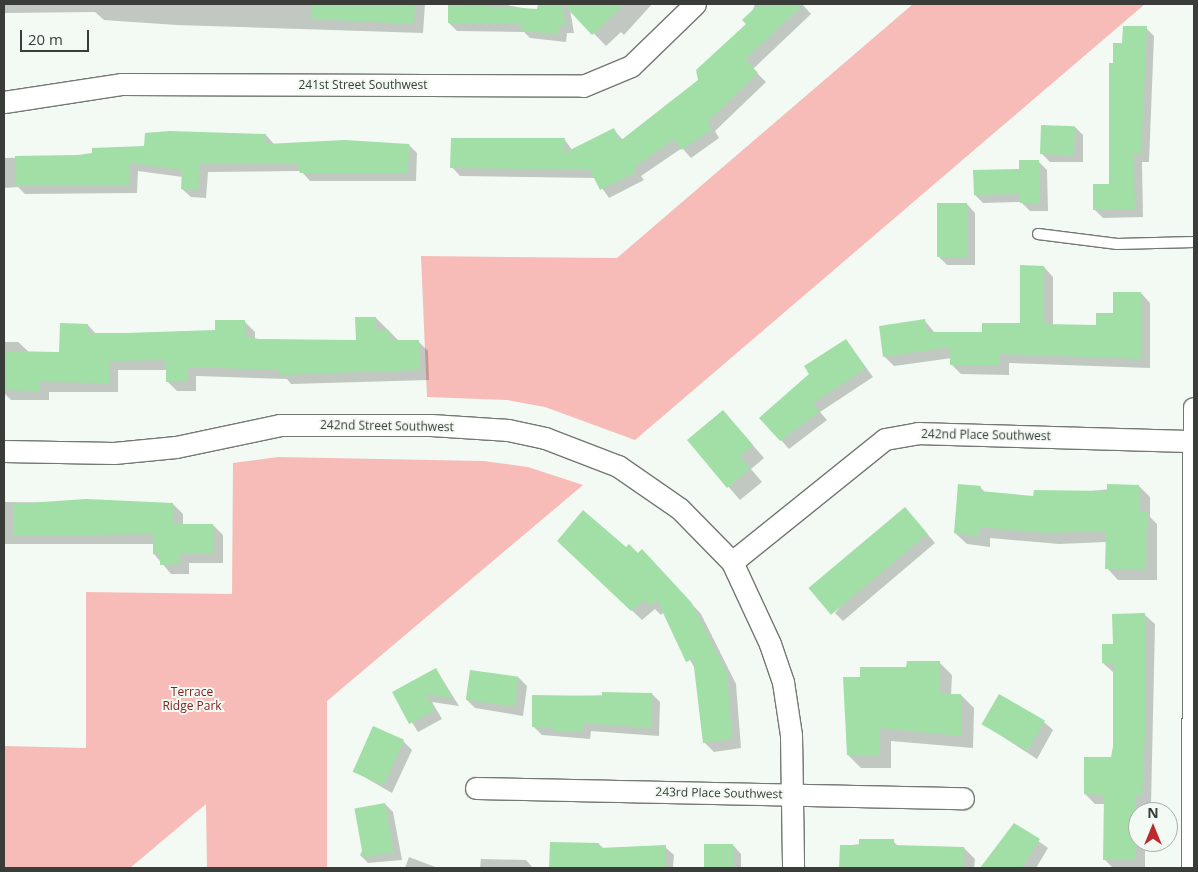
<!DOCTYPE html>
<style>
body{margin:0}
#map{position:relative;width:1198px;height:872px;overflow:hidden;background:#f2faf3;font-family:"Open Sans",sans-serif}
div>[style]{position:absolute}
.green>*{inset:0;background:#f7bcb7}
.shadow>*{inset:0;background:#0003}
.building>*{inset:0;background:#a1dfa6;transform-origin:0 0}
.roads{filter:drop-shadow(1px 0 #727972) drop-shadow(-1px 0 #727972) drop-shadow(0 1px #727972) drop-shadow(0 -1px #727972)}
.lane>*{height:10px;margin:-5px;padding:0 5px;transform-origin:5px;border-radius:5px;background:#fff}
.street>*{height:21px;margin:-10.5px;padding:0 10.5px;transform-origin:10.5px;border-radius:10.5px;background:#fff}
span{translate:-50% -50%;white-space:nowrap;text-align:center;line-height:1.15;-webkit-text-stroke:4px #f2faf3;paint-order:stroke}
.street-label{font-size:12px;color:#393c39}
.park-label{font-size:12px;color:#822223}
.frame{position:absolute;inset:0;border:5px solid #393c39;pointer-events:none}
.north{position:absolute;left:1128px;top:802px;width:50px;height:50px;box-sizing:border-box;background:#f2faf3;border:1px solid #a8aea9;border-radius:50%;rotate:0deg;font-size:14px;font-weight:700;line-height:20px;text-align:center;color:#393c39}
.north::after{content:'';display:block;margin:auto;width:18px;height:22px;background:#ba2a2f;clip-path:polygon(50% 0,100% 100%,50% 72%,0 100%)}
.scale{position:absolute;left:20px;top:30px;width:69px;height:22px;box-sizing:border-box;border:2px solid #393c39;border-top:0;padding-left:6px;font-size:15px;line-height:18px;white-space:nowrap;color:#393c39;-webkit-text-stroke:4px #f2faf3;paint-order:stroke}
</style>
<div id="map">
<div class="green">
<div style="clip-path:polygon(913px 4px,1145px 4px,635px 440px,545px 407px,507px 400px,427px 397px,421px 256px,617px 258px)"></div>
<div style="clip-path:polygon(278px 457px,483px 461px,528px 467px,583px 485px,327px 701px,327px 868px,207px 868px,206px 804px,130px 868px,4px 868px,4px 746px,86px 748px,86px 592px,232px 594px,233px 463px)"></div>
</div>
<div class="shadow">
<div style="clip-path:polygon(4px 4px,425px 4px,423px 33px,176px 25px,104px 20px,95px 12px,4px 13px)"></div>
<div style="clip-path:polygon(449px 4px,502px 4px,538px 11px,539px 4px,652px 4px,624px 35px,621px 32px,606px 46px,570px 9px,574px 33px,567px 33px,566px 42px,530px 38px,524px 32px,457px 31px,449px 23px)"></div>
<div style="clip-path:polygon(755px 4px,802px 4px,811px 14px,753px 69px,766px 82px,715px 131px,719px 138px,691px 158px,682px 148px,641px 176px,644px 180px,609px 198px,595px 178px,460px 176px,452px 167px,564px 139px,573px 151px,614px 130px,623px 140px,700px 80px,748px 24px)"></div>
<div style="clip-path:polygon(1146px 28px,1154px 36px,1149px 162px,1142px 162px,1143px 217px,1103px 218px,1094px 209px,1110px 185px,1114px 64px,1123px 44px)"></div>
<div style="clip-path:polygon(1075px 127px,1083px 135px,1083px 162px,1050px 162px,1041px 153px)"></div>
<div style="clip-path:polygon(266px 135px,274px 144px,409px 145px,417px 153px,416px 181px,310px 181px,301px 171px,208px 172px,206px 198px,191px 197px,182px 189px,183px 177px,138px 171px,137px 193px,25px 194px,18px 187px,4px 188px,4px 158px,78px 156px)"></div>
<div style="clip-path:polygon(1038px 161px,1047px 170px,1048px 211px,1030px 211px,1021px 202px,983px 203px,975px 195px)"></div>
<div style="clip-path:polygon(967px 204px,975px 213px,975px 265px,947px 265px,938px 256px)"></div>
<div style="clip-path:polygon(1044px 267px,1053px 277px,1053px 325px,1098px 326px,1141px 293px,1150px 303px,1150px 368px,1009px 363px,1009px 375px,961px 374px,952px 365px,952px 358px,894px 366px,884px 356px,925px 321px,935px 333px,983px 333px,1021px 325px)"></div>
<div style="clip-path:polygon(376px 318px,399px 341px,418px 341px,428px 351px,429px 380px,291px 384px,287px 379px,196px 376px,196px 391px,177px 391px,167px 381px,167px 370px,118px 370px,118px 392px,49px 392px,49px 400px,11px 400px,4px 393px,4px 342px,18px 342px,29px 352px,61px 353px,88px 325px,97px 335px,216px 332px,245px 322px,255px 332px,255px 339px,357px 342px)"></div>
<div style="clip-path:polygon(846px 340px,873px 377px,820px 412px,827px 420px,789px 449px,781px 440px)"></div>
<div style="clip-path:polygon(723px 411px,764px 458px,751px 469px,762px 482px,740px 500px,688px 440px)"></div>
<div style="clip-path:polygon(1139px 486px,1150px 497px,1150px 517px,1157px 524px,1157px 580px,1118px 580px,1107px 568px,1107px 542px,1059px 544px,990px 538px,990px 547px,967px 544px,955px 533px,980px 487px,986px 493px,1034px 497px)"></div>
<div style="clip-path:polygon(4px 502px,173px 504px,183px 514px,183px 525px,213px 525px,223px 535px,223px 563px,189px 563px,189px 574px,171px 574px,154px 554px,154px 544px,4px 544px)"></div>
<div style="clip-path:polygon(913px 517px,935px 543px,843px 621px,835px 613px)"></div>
<div style="clip-path:polygon(626px 548px,652px 561px,701px 614px,736px 684px,741px 748px,714px 752px,704px 742px,695px 669px,664px 612px,661px 615px,655px 609px,642px 620px,569px 551px)"></div>
<div style="clip-path:polygon(1145px 615px,1155px 624px,1151px 805px,1138px 812px,1138px 842px,1145px 842px,1145px 868px,1113px 868px,1105px 860px,1105px 804px,1095px 804px,1085px 794px,1112px 758px,1115px 746px,1114px 673px,1103px 663px)"></div>
<div style="clip-path:polygon(939px 662px,952px 675px,951px 695px,961px 695px,974px 708px,973px 748px,891px 741px,891px 768px,861px 768px,848px 755px,908px 669px)"></div>
<div style="clip-path:polygon(436px 669px,459px 706px,432px 702px,442px 719px,418px 732px,393px 692px)"></div>
<div style="clip-path:polygon(519px 678px,527px 686px,523px 716px,475px 708px,467px 700px)"></div>
<div style="clip-path:polygon(652px 694px,660px 702px,659px 736px,591px 731px,590px 739px,542px 735px,533px 726px,533px 697px)"></div>
<div style="clip-path:polygon(1044px 722px,1053px 730px,1037px 759px,983px 724px)"></div>
<div style="clip-path:polygon(403px 741px,412px 750px,392px 793px,354px 771px)"></div>
<div style="clip-path:polygon(385px 804px,393px 812px,402px 860px,368px 863px,360px 855px)"></div>
<div style="clip-path:polygon(1014px 824px,1048px 848px,1036px 868px,990px 868px,985px 863px)"></div>
<div style="clip-path:polygon(893px 841px,899px 847px,964px 848px,975px 859px,974px 868px,841px 868px,841px 846px)"></div>
<div style="clip-path:polygon(551px 843px,599px 844px,604px 849px,665px 847px,674px 855px,673px 868px,550px 868px)"></div>
<div style="clip-path:polygon(705px 845px,733px 845px,741px 854px,741px 868px,704px 868px)"></div>
<div style="clip-path:polygon(409px 857px,438px 868px,405px 868px)"></div>
<div style="clip-path:polygon(481px 859px,526px 860px,533px 868px,480px 868px)"></div>
</div>
<div class="building">
<div style="clip-path:polygon(312px 4px,415px 4px,414px 24px,312px 19px)"></div>
<div style="clip-path:polygon(448px 4px,537px 9px,538px 4px,561px 4px,566px 25px,559px 25px,558px 35px,520px 30px,521px 24px,448px 23px)"></div>
<div style="clip-path:polygon(563px 4px,624px 4px,592px 35px)"></div>
<div style="clip-path:polygon(759px 4px,804px 4px,745px 59px,758px 73px,707px 122px,712px 129px,681px 150px,674px 139px,634px 167px,636px 172px,600px 190px,590px 170px,450px 168px,451px 138px,565px 138px,564px 153px,614px 128px,620px 141px,698px 80px,696px 70px,746px 24px,742px 20px)"></div>
<div style="clip-path:polygon(1123px 26px,1147px 26px,1141px 154px,1134px 154px,1135px 209px,1093px 210px,1093px 184px,1109px 184px,1109px 63px,1113px 63px,1113px 43px,1122px 43px)"></div>
<div style="left:1041px;top:125px;width:34px;height:29px;rotate:2deg"></div>
<div style="clip-path:polygon(169px 131px,266px 134px,266px 144px,345px 140px,409px 144px,408px 173px,300px 173px,297px 164px,200px 164px,198px 190px,181px 189px,182px 170px,130px 163px,129px 186px,15px 186px,15px 156px,78px 155px,92px 153px,92px 148px,144px 146px,145px 133px)"></div>
<div style="clip-path:polygon(1019px 160px,1039px 160px,1040px 203px,1020px 203px,1020px 194px,974px 195px,973px 170px,1019px 169px)"></div>
<div style="left:937px;top:203px;width:30px;height:54px"></div>
<div style="clip-path:polygon(1020px 265px,1044px 266px,1044px 324px,1096px 325px,1096px 313px,1113px 313px,1113px 292px,1141px 292px,1141px 359px,1000px 354px,1000px 365px,950px 365px,950px 347px,883px 357px,879px 326px,925px 319px,927px 332px,982px 332px,982px 323px,1020px 323px)"></div>
<div style="clip-path:polygon(355px 317px,376px 317px,376px 330px,389px 330px,389px 340px,419px 340px,419px 370px,280px 375px,280px 370px,187px 367px,187px 381px,166px 382px,166px 360px,109px 361px,109px 383px,40px 382px,40px 391px,4px 390px,4px 351px,59px 352px,60px 323px,88px 324px,88px 333px,126px 333px,215px 330px,215px 320px,245px 320px,245px 336px,259px 339px,356px 340px)"></div>
<div style="clip-path:polygon(846px 339px,866px 368px,813px 403px,820px 411px,780px 441px,759px 418px,809px 374px,804px 366px)"></div>
<div style="clip-path:polygon(723px 410px,753px 445px,740px 456px,750px 469px,727px 488px,687px 440px)"></div>
<div style="clip-path:polygon(958px 484px,981px 486px,980px 491px,1033px 496px,1034px 490px,1107px 491px,1107px 484px,1139px 485px,1139px 511px,1147px 512px,1146px 569px,1105px 569px,1106px 531px,1047px 533px,979px 527px,979px 536px,954px 533px)"></div>
<div style="clip-path:polygon(86px 499px,173px 503px,173px 524px,213px 524px,213px 554px,179px 554px,179px 564px,160px 565px,160px 554px,153px 554px,153px 534px,13px 536px,13px 504px)"></div>
<div style="left:905px;top:507px;width:35px;height:126px;rotate:50deg"></div>
<div style="clip-path:polygon(583px 510px,626px 547px,629px 544px,638px 553px,642px 549px,691px 602px,727px 673px,732px 739px,703px 743px,693px 659px,686px 662px,657px 600px,650px 606px,644px 600px,631px 611px,557px 541px)"></div>
<div style="clip-path:polygon(1145px 613px,1145px 734px,1142px 796px,1135px 796px,1135px 860px,1103px 860px,1104px 795px,1084px 794px,1084px 757px,1111px 757px,1113px 746px,1113px 663px,1102px 663px,1102px 644px,1113px 644px,1112px 614px)"></div>
<div style="clip-path:polygon(907px 661px,940px 661px,939px 694px,961px 694px,961px 736px,879px 728px,879px 756px,847px 755px,843px 677px,860px 677px,860px 667px,906px 667px)"></div>
<div style="clip-path:polygon(436px 668px,452px 698px,425px 694px,435px 710px,409px 724px,392px 692px)"></div>
<div style="left:470px;top:670px;width:49px;height:30px;rotate:8deg"></div>
<div style="clip-path:polygon(602px 692px,652px 693px,652px 728px,583px 723px,583px 731px,553px 731px,553px 727px,532px 727px,532px 695px,602px 696px)"></div>
<div style="left:999px;top:694px;width:53px;height:35px;rotate:30deg"></div>
<div style="left:373px;top:726px;width:34px;height:50px;rotate:24deg"></div>
<div style="left:385px;top:803px;width:50px;height:31px;rotate:80deg"></div>
<div style="clip-path:polygon(1014px 823px,1040px 839px,1022px 868px,980px 868px)"></div>
<div style="clip-path:polygon(859px 839px,894px 839px,894px 845px,964px 847px,964px 868px,839px 868px,840px 845px,859px 845px)"></div>
<div style="clip-path:polygon(550px 842px,599px 843px,599px 848px,666px 845px,665px 868px,549px 868px)"></div>
<div style="left:704px;top:844px;width:29px;height:24px"></div>
</div>
<div class="roads">
<div class="lane">
<div style="left:1038px;top:234px;width:80px;rotate:7.2deg"></div>
<div style="left:1117px;top:244px;width:77px;rotate:-1.5deg"></div>
</div>
<div class="street">
<div style="left:4px;top:102px;width:118px;rotate:-8.7deg"></div>
<div style="left:121px;top:84px;width:462px;rotate:0.2deg"></div>
<div style="left:583px;top:86px;width:52px;rotate:-22.6deg"></div>
<div style="left:631px;top:66px;width:89px;rotate:-44.1deg"></div>
<div style="left:4px;top:451px;width:110px;rotate:1deg"></div>
<div style="left:114px;top:453px;width:62px;rotate:-5.5deg"></div>
<div style="left:176px;top:447px;width:106px;rotate:-11.9deg"></div>
<div style="left:280px;top:425px;width:151px"></div>
<div style="left:431px;top:425px;width:77px;rotate:3.7deg"></div>
<div style="left:508px;top:430px;width:38px;rotate:12deg"></div>
<div style="left:545px;top:438px;width:78px;rotate:21deg"></div>
<div style="left:618px;top:466px;width:75px;rotate:34.7deg"></div>
<div style="left:680px;top:509px;width:74px;rotate:45.5deg"></div>
<div style="left:732px;top:562px;width:90px;rotate:65.1deg"></div>
<div style="left:770px;top:644px;width:40px;rotate:71.1deg"></div>
<div style="left:783px;top:682px;width:54px;rotate:81.4deg"></div>
<div style="left:791px;top:735px;width:133px;rotate:89.1deg"></div>
<div style="left:732px;top:562px;width:196px;rotate:-38.8deg"></div>
<div style="left:885px;top:439px;width:34px;rotate:-10deg"></div>
<div style="left:918px;top:433px;width:276px;rotate:1.7deg"></div>
<div style="left:476px;top:788px;width:487px;rotate:1.2deg"></div>
<div style="left:1192px;top:868px;width:460px;rotate:-89.8deg"></div>
</div>
</div>
<div class="street-label">
<span style="left:363px;top:85px">241st Street Southwest</span>
<span style="left:387px;top:426px;rotate:1deg">242nd Street Southwest</span>
<span style="left:986px;top:435px;rotate:1deg">242nd Place Southwest</span>
<span style="left:719px;top:793px;rotate:1deg">243rd Place Southwest</span>
</div>
<div class="park-label">
<span style="left:192px;top:699px">Terrace<br>Ridge Park</span>
</div>
<div class="frame"></div>
<div class="north">N</div>
<div class="scale">20 m</div>
</div>
